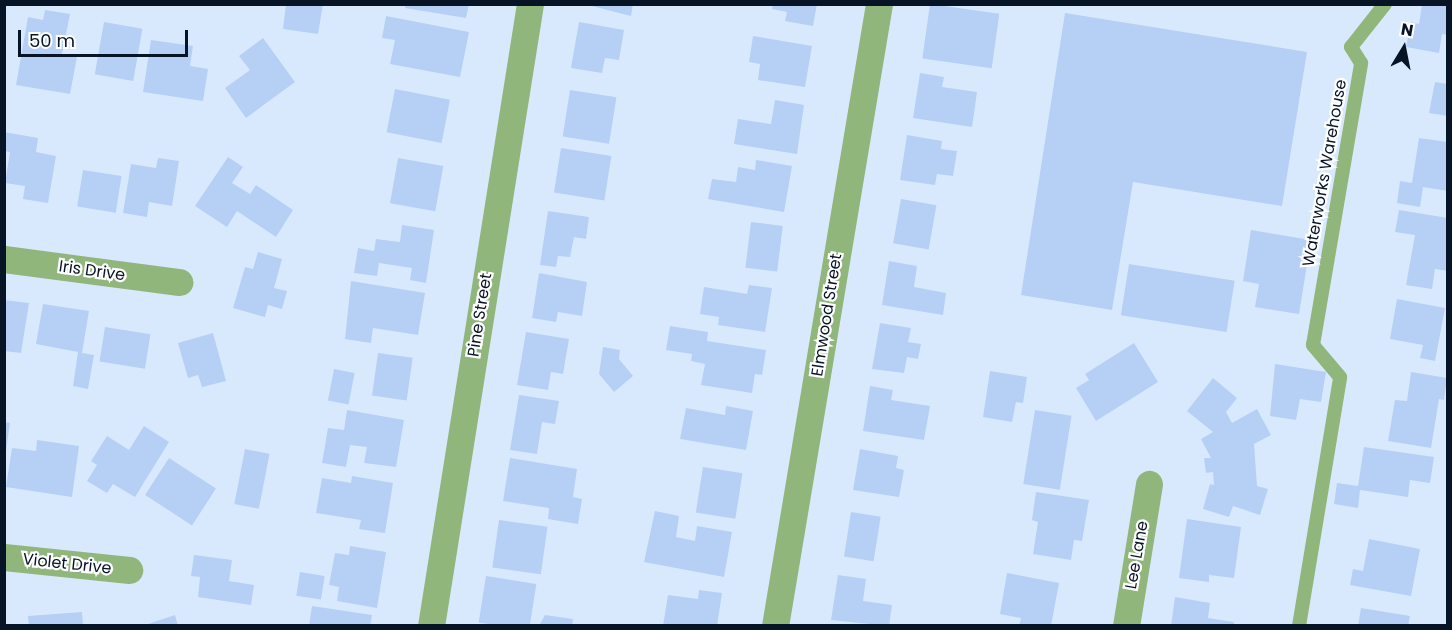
<!DOCTYPE html>
<style>
body{margin:0}
#map{position:relative;width:1452px;height:630px;overflow:hidden;background:#d9e9fd;font-family:Poppins,sans-serif}
div>[style]{position:absolute}
.building>*{inset:0;background:#b5d0f4;transform-origin:0 0}
.service>*{height:14px;margin:-7px;padding:0 7px;transform-origin:7px;border-radius:7px;background:#90b67b}
.minor>*{height:27px;margin:-13.5px;padding:0 13.5px;transform-origin:13.5px;border-radius:13.5px;background:#90b67b}
span{translate:-50% -50%;white-space:nowrap;text-align:center;line-height:1.15;-webkit-text-stroke:4.5px #fff;paint-order:stroke}
.street-label{font-size:16px;color:#061425}
.frame{position:absolute;inset:0;border:6px solid #061425;pointer-events:none}
.north{position:absolute;left:1374px;top:18px;width:60px;height:60px;-webkit-text-stroke:4px #fff;paint-order:stroke;rotate:10deg;font-size:16px;font-weight:700;line-height:24px;text-align:center;color:#061425}
.north::after{content:'';display:block;margin:auto;width:21px;height:27px;background:#061425;clip-path:polygon(50% 0,100% 100%,50% 72%,0 100%)}
.scale{position:absolute;left:18px;top:30px;width:170px;height:27px;box-sizing:border-box;border:3px solid #061425;border-top:0;padding-left:8px;font-size:18px;line-height:21px;white-space:nowrap;color:#061425;-webkit-text-stroke:4px #fff;paint-order:stroke}
</style>
<div id="map">
<div class="building">
<div style="clip-path:polygon(286px 4px,323px 4px,318px 34px,283px 29px)"></div>
<div style="clip-path:polygon(406px 4px,469px 4px,466px 18px,405px 8px)"></div>
<div style="clip-path:polygon(584px 4px,633px 4px,631px 16px)"></div>
<div style="clip-path:polygon(773px 4px,817px 4px,813px 26px,785px 21px,787px 12px,772px 9px)"></div>
<div style="left:930px;top:4px;width:70px;height:55px;rotate:8deg"></div>
<div style="clip-path:polygon(1422px 4px,1448px 6px,1448px 35px,1442px 34px,1439px 53px,1406px 47px,1411px 22px,1419px 24px)"></div>
<div style="clip-path:polygon(45px 10px,70px 14px,62px 54px,77px 57px,70px 94px,16px 85px,28px 17px,43px 20px)"></div>
<div style="clip-path:polygon(1065px 13px,1307px 52px,1282px 206px,1133px 182px,1112px 310px,1021px 295px)"></div>
<div style="clip-path:polygon(386px 16px,469px 32px,460px 77px,390px 64px,395px 40px,382px 38px)"></div>
<div style="left:104px;top:22px;width:39px;height:53px;rotate:10deg"></div>
<div style="clip-path:polygon(579px 22px,624px 30px,619px 60px,605px 58px,602px 73px,571px 68px)"></div>
<div style="clip-path:polygon(753px 36px,812px 46px,805px 87px,758px 80px,760px 64px,749px 62px)"></div>
<div style="clip-path:polygon(263px 38px,295px 82px,246px 118px,225px 88px,250px 70px,239px 56px)"></div>
<div style="clip-path:polygon(151px 40px,193px 46px,190px 66px,208px 69px,203px 101px,143px 92px)"></div>
<div style="clip-path:polygon(920px 73px,944px 77px,942px 87px,977px 92px,972px 127px,913px 118px)"></div>
<div style="clip-path:polygon(1435px 82px,1448px 84px,1448px 116px,1429px 113px)"></div>
<div style="left:395px;top:89px;width:56px;height:44px;rotate:11deg"></div>
<div style="left:570px;top:90px;width:47px;height:47px;rotate:9deg"></div>
<div style="clip-path:polygon(775px 100px,804px 105px,797px 154px,734px 144px,738px 119px,771px 124px)"></div>
<div style="clip-path:polygon(4px 132px,38px 138px,36px 152px,56px 156px,48px 203px,23px 199px,25px 186px,5px 183px,10px 152px,4px 151px)"></div>
<div style="clip-path:polygon(907px 135px,942px 141px,941px 149px,957px 151px,953px 176px,937px 174px,935px 185px,900px 180px)"></div>
<div style="clip-path:polygon(1419px 138px,1448px 142px,1448px 191px,1423px 187px,1420px 207px,1397px 203px,1400px 181px,1412px 183px)"></div>
<div style="left:561px;top:148px;width:51px;height:45px;rotate:9deg"></div>
<div style="clip-path:polygon(228px 157px,243px 167px,232px 183px,250px 194px,256px 185px,293px 210px,276px 237px,237px 211px,227px 227px,195px 206px)"></div>
<div style="clip-path:polygon(158px 158px,179px 161px,172px 206px,149px 202px,147px 217px,123px 213px,131px 164px,156px 168px)"></div>
<div style="left:398px;top:158px;width:46px;height:46px;rotate:10deg"></div>
<div style="clip-path:polygon(756px 160px,792px 166px,784px 212px,708px 199px,712px 179px,736px 182px,738px 167px,755px 170px)"></div>
<div style="left:83px;top:170px;width:39px;height:37px;rotate:9deg"></div>
<div style="left:901px;top:199px;width:36px;height:45px;rotate:10deg"></div>
<div style="clip-path:polygon(1399px 210px,1448px 218px,1448px 271px,1435px 269px,1432px 289px,1406px 285px,1415px 235px,1395px 232px)"></div>
<div style="clip-path:polygon(548px 211px,589px 217px,586px 239px,574px 237px,570px 257px,558px 256px,556px 267px,540px 265px)"></div>
<div style="left:751px;top:222px;width:32px;height:46px;rotate:7deg"></div>
<div style="clip-path:polygon(402px 225px,434px 230px,426px 283px,410px 280px,412px 268px,379px 263px,377px 276px,354px 273px,358px 248px,374px 251px,376px 239px,400px 242px)"></div>
<div style="clip-path:polygon(1251px 230px,1311px 240px,1299px 314px,1255px 307px,1259px 284px,1243px 281px)"></div>
<div style="clip-path:polygon(258px 252px,282px 259px,274px 288px,287px 291px,282px 309px,268px 305px,265px 317px,233px 308px,245px 267px,253px 269px)"></div>
<div style="clip-path:polygon(889px 261px,917px 266px,914px 287px,946px 293px,943px 315px,882px 305px)"></div>
<div style="left:1129px;top:264px;width:107px;height:52px;rotate:9deg"></div>
<div style="clip-path:polygon(539px 273px,587px 282px,582px 316px,558px 312px,556px 322px,532px 318px)"></div>
<div style="clip-path:polygon(351px 281px,425px 293px,418px 335px,373px 328px,371px 343px,345px 339px)"></div>
<div style="clip-path:polygon(749px 285px,772px 288px,765px 332px,718px 325px,719px 317px,700px 314px,704px 287px,747px 294px)"></div>
<div style="clip-path:polygon(1397px 299px,1445px 308px,1435px 361px,1420px 358px,1423px 345px,1390px 339px)"></div>
<div style="clip-path:polygon(4px 300px,29px 303px,21px 353px,4px 351px)"></div>
<div style="clip-path:polygon(43px 304px,89px 311px,82px 353px,94px 355px,88px 389px,73px 386px,78px 352px,36px 344px)"></div>
<div style="clip-path:polygon(880px 323px,911px 328px,908px 342px,921px 344px,918px 359px,907px 357px,904px 373px,872px 369px)"></div>
<div style="clip-path:polygon(670px 326px,708px 332px,707px 341px,766px 350px,762px 375px,755px 374px,752px 393px,701px 385px,705px 364px,691px 361px,692px 354px,666px 350px)"></div>
<div style="left:105px;top:327px;width:46px;height:35px;rotate:9deg"></div>
<div style="clip-path:polygon(526px 332px,569px 339px,563px 374px,551px 372px,548px 390px,517px 385px)"></div>
<div style="clip-path:polygon(213px 333px,226px 381px,202px 387px,198px 375px,188px 378px,178px 343px)"></div>
<div style="clip-path:polygon(1134px 343px,1158px 382px,1096px 421px,1076px 388px,1089px 380px,1085px 374px)"></div>
<div style="clip-path:polygon(603px 347px,620px 350px,619px 359px,633px 376px,614px 392px,599px 374px)"></div>
<div style="left:378px;top:353px;width:35px;height:43px;rotate:8deg"></div>
<div style="clip-path:polygon(1275px 364px,1326px 372px,1321px 402px,1300px 399px,1296px 420px,1270px 416px)"></div>
<div style="left:334px;top:369px;width:21px;height:32px;rotate:11deg"></div>
<div style="clip-path:polygon(990px 371px,1027px 377px,1023px 403px,1016px 402px,1012px 422px,983px 417px)"></div>
<div style="clip-path:polygon(1411px 372px,1447px 378px,1444px 400px,1439px 399px,1431px 448px,1388px 441px,1395px 400px,1407px 401px)"></div>
<div style="clip-path:polygon(1213px 378px,1237px 398px,1226px 412px,1232px 423px,1257px 409px,1271px 435px,1254px 444px,1257px 486px,1268px 489px,1260px 515px,1233px 506px,1229px 517px,1203px 509px,1210px 484px,1214px 485px,1213px 472px,1206px 473px,1204px 458px,1211px 458px,1201px 439px,1213px 432px,1187px 411px)"></div>
<div style="clip-path:polygon(870px 386px,893px 390px,891px 400px,930px 406px,924px 440px,863px 431px)"></div>
<div style="clip-path:polygon(519px 395px,559px 401px,555px 424px,542px 422px,537px 454px,510px 450px)"></div>
<div style="clip-path:polygon(726px 406px,753px 411px,746px 450px,680px 439px,686px 408px,725px 415px)"></div>
<div style="clip-path:polygon(347px 410px,404px 420px,396px 467px,364px 463px,367px 447px,350px 445px,346px 467px,322px 463px,328px 428px,344px 430px)"></div>
<div style="left:1035px;top:410px;width:37px;height:75px;rotate:9deg"></div>
<div style="clip-path:polygon(4px 422px,10px 423px,6px 451px,4px 451px)"></div>
<div style="clip-path:polygon(144px 426px,169px 442px,135px 497px,113px 484px,107px 493px,87px 481px,97px 465px,91px 461px,107px 436px,129px 450px)"></div>
<div style="clip-path:polygon(37px 440px,79px 446px,72px 497px,6px 487px,12px 448px,36px 451px)"></div>
<div style="clip-path:polygon(1364px 447px,1434px 457px,1430px 483px,1410px 480px,1408px 497px,1360px 490px,1358px 508px,1334px 504px,1337px 483px,1358px 486px)"></div>
<div style="left:245px;top:449px;width:25px;height:56px;rotate:11deg"></div>
<div style="clip-path:polygon(860px 449px,898px 456px,896px 468px,904px 470px,899px 497px,853px 490px)"></div>
<div style="left:169px;top:458px;width:56px;height:44px;rotate:33deg"></div>
<div style="clip-path:polygon(510px 458px,577px 469px,573px 497px,582px 499px,578px 524px,548px 519px,549px 508px,503px 501px)"></div>
<div style="left:703px;top:467px;width:40px;height:46px;rotate:9deg"></div>
<div style="clip-path:polygon(352px 476px,393px 483px,385px 533px,359px 529px,361px 520px,316px 513px,322px 478px,351px 483px)"></div>
<div style="clip-path:polygon(1036px 492px,1089px 500px,1082px 541px,1074px 540px,1071px 560px,1033px 554px,1038px 522px,1032px 520px)"></div>
<div style="clip-path:polygon(655px 511px,679px 516px,676px 537px,695px 541px,697px 526px,732px 532px,724px 577px,644px 562px)"></div>
<div style="left:851px;top:512px;width:30px;height:45px;rotate:9deg"></div>
<div style="clip-path:polygon(1187px 519px,1241px 527px,1234px 578px,1209px 575px,1209px 582px,1179px 578px)"></div>
<div style="left:499px;top:520px;width:49px;height:48px;rotate:8deg"></div>
<div style="clip-path:polygon(1369px 539px,1420px 549px,1411px 596px,1350px 585px,1353px 569px,1363px 571px)"></div>
<div style="clip-path:polygon(350px 546px,386px 552px,377px 608px,337px 601px,339px 587px,329px 585px,335px 553px,349px 555px)"></div>
<div style="clip-path:polygon(194px 555px,232px 560px,229px 581px,254px 585px,251px 605px,198px 597px,200px 577px,191px 576px)"></div>
<div style="left:300px;top:572px;width:25px;height:24px;rotate:9deg"></div>
<div style="clip-path:polygon(1007px 573px,1059px 583px,1051px 626px,1019px 626px,1021px 618px,1000px 614px)"></div>
<div style="clip-path:polygon(838px 575px,866px 579px,863px 601px,892px 605px,889px 626px,831px 620px)"></div>
<div style="left:486px;top:576px;width:51px;height:47px;rotate:9deg"></div>
<div style="clip-path:polygon(699px 590px,722px 593px,717px 626px,663px 626px,668px 595px,698px 599px)"></div>
<div style="clip-path:polygon(1175px 597px,1210px 603px,1208px 618px,1234px 622px,1234px 626px,1171px 626px)"></div>
<div style="clip-path:polygon(312px 606px,372px 615px,370px 626px,309px 626px)"></div>
<div style="clip-path:polygon(1361px 608px,1410px 616px,1408px 626px,1358px 626px)"></div>
<div style="clip-path:polygon(82px 612px,83px 626px,29px 626px,28px 616px)"></div>
<div style="clip-path:polygon(175px 615px,178px 626px,145px 626px,145px 625px)"></div>
<div style="clip-path:polygon(545px 615px,573px 619px,572px 626px,539px 626px)"></div>
</div>
<div class="service">
<div style="left:1299px;top:626px;width:252px;rotate:-80.6deg"></div>
<div style="left:1340px;top:377px;width:42px;rotate:-130.2deg"></div>
<div style="left:1313px;top:345px;width:286px;rotate:-80.3deg"></div>
<div style="left:1361px;top:63px;width:19px;rotate:-122deg"></div>
<div style="left:1351px;top:47px;width:55px;rotate:-51.7deg"></div>
</div>
<div class="minor">
<div style="left:4px;top:259px;width:177px;rotate:7.5deg"></div>
<div style="left:4px;top:557px;width:126px;rotate:5.9deg"></div>
<div style="left:431px;top:626px;width:630px;rotate:-80.96deg"></div>
<div style="left:775px;top:626px;width:631px;rotate:-80.51deg"></div>
<div style="left:1126px;top:626px;width:144px;rotate:-80.8deg"></div>
</div>
<div class="street-label">
<span style="left:1325px;top:173px;rotate:-80deg">Waterworks Warehouse</span>
<span style="left:92px;top:271px;rotate:8deg">Iris Drive</span>
<span style="left:480px;top:315px;rotate:-81deg">Pine Street</span>
<span style="left:827px;top:315px;rotate:-81deg">Elmwood Street</span>
<span style="left:1137px;top:555px;rotate:-80deg">Lee Lane</span>
<span style="left:67px;top:564px;rotate:6deg">Violet Drive</span>
</div>
<div class="frame"></div>
<div class="north">N</div>
<div class="scale">50 m</div>
</div>
